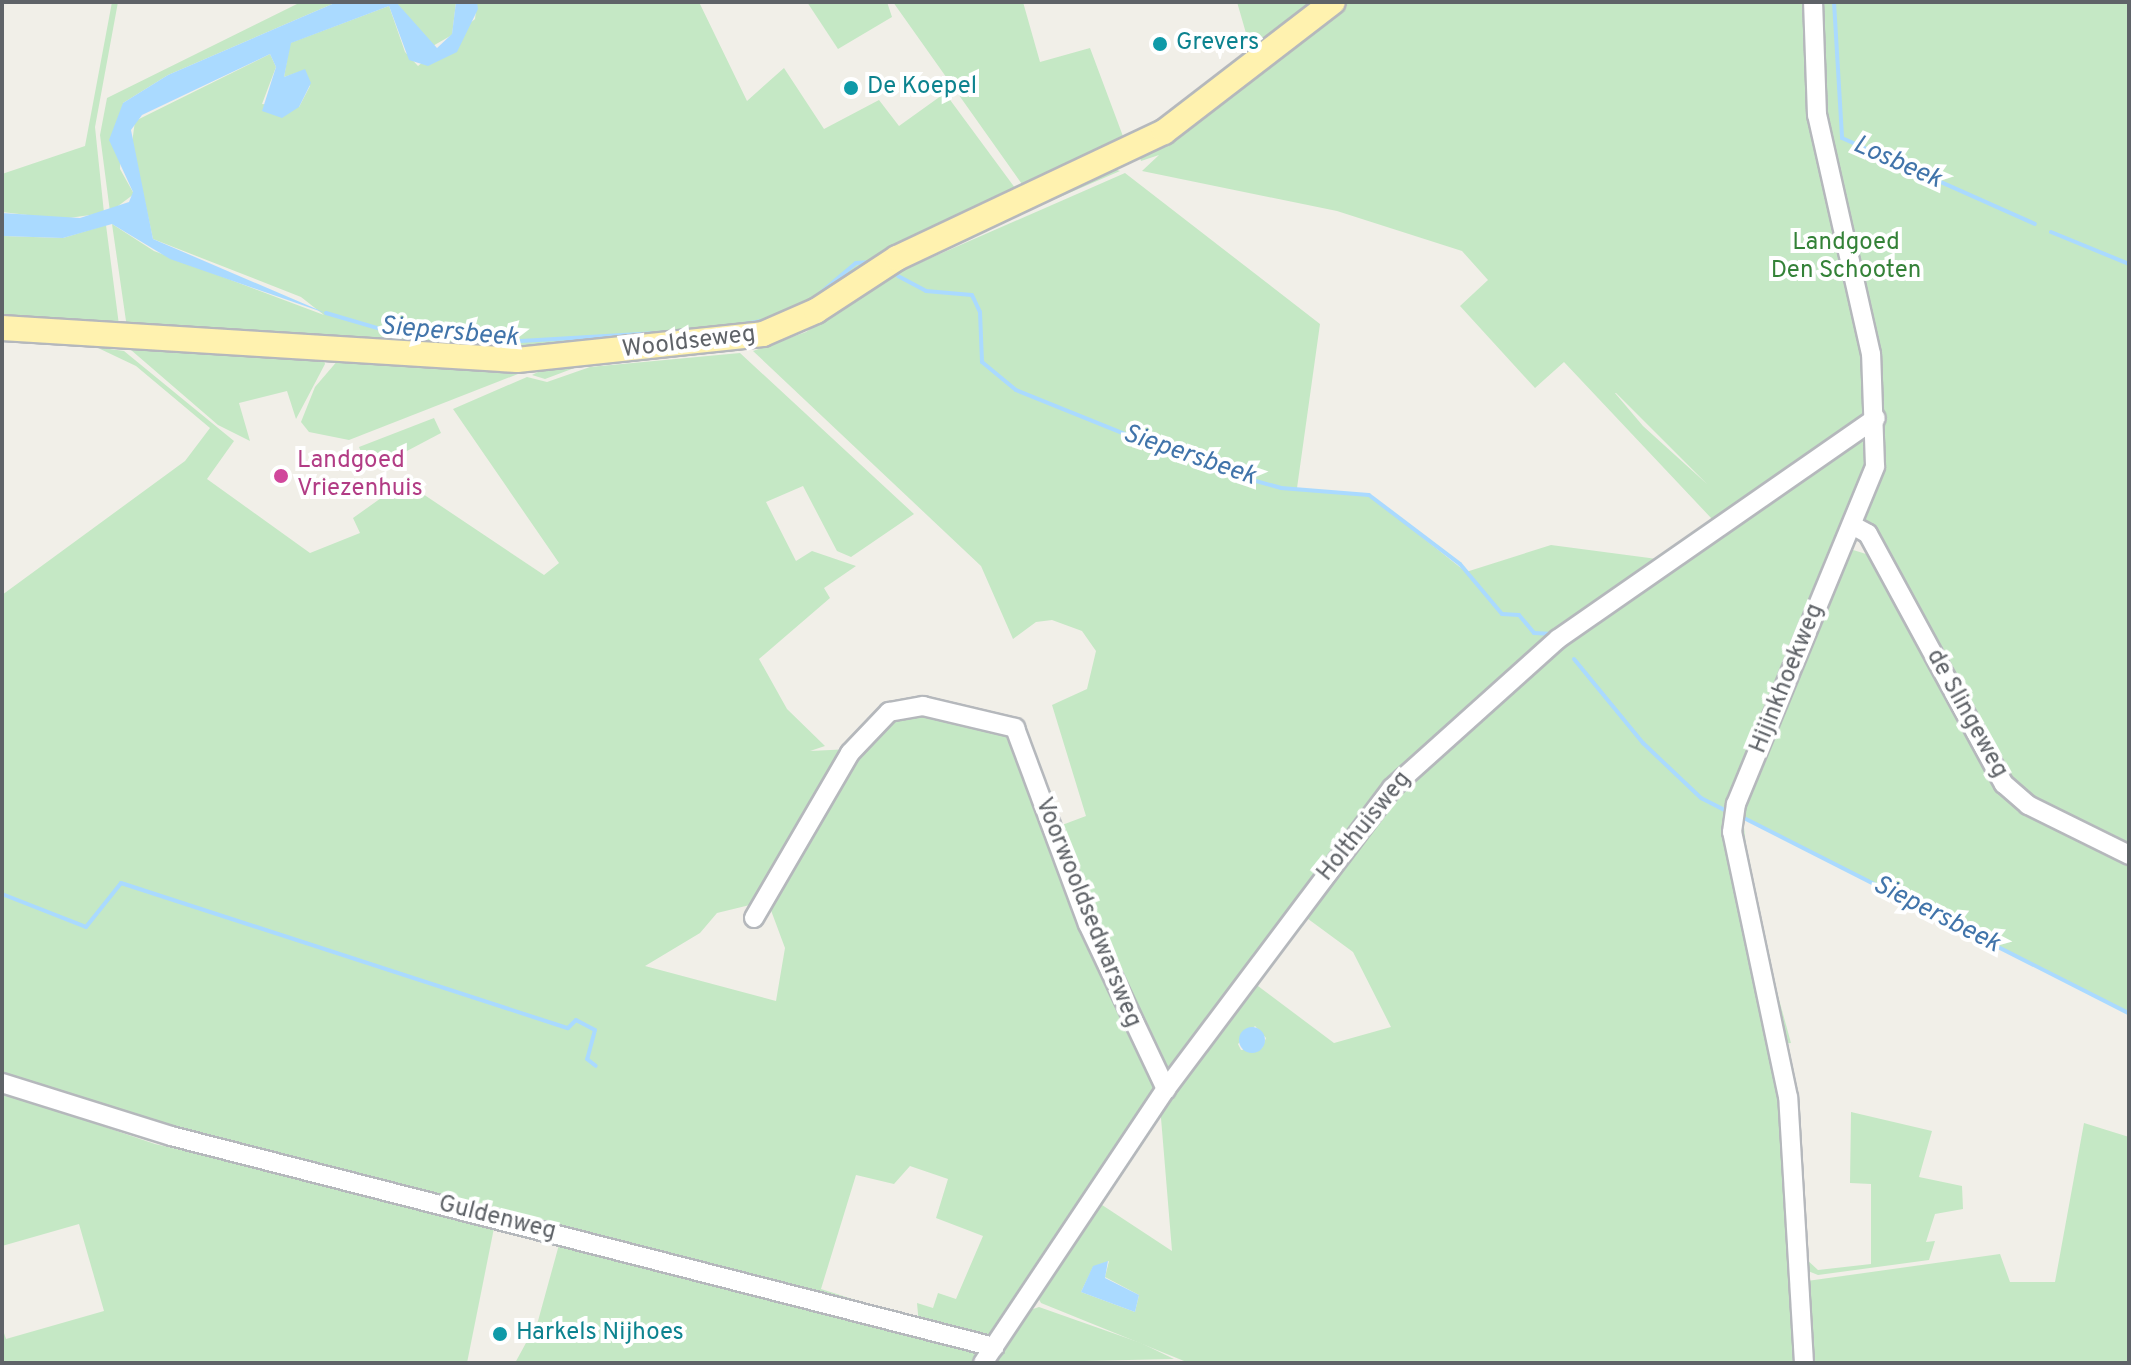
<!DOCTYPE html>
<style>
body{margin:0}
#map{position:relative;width:2131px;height:1365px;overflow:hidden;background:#f1efe8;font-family:Overpass,sans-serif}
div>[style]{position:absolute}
.green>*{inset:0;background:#c5e8c5}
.water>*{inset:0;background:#aadaff}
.round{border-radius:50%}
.stream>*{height:4px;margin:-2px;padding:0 2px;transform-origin:2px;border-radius:2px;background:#aadaff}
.roads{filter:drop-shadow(2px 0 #b5b8bc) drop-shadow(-2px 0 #b5b8bc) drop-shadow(0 2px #b5b8bc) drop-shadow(0 -2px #b5b8bc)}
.minor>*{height:18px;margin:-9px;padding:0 9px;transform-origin:9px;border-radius:9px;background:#fff}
.major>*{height:24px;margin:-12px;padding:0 12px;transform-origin:12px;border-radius:12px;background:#fff2af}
.dots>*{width:22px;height:22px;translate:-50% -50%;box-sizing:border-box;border:4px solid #fff;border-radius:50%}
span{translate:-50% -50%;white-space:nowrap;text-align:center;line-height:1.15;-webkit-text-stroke:8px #fff;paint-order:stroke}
.culture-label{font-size:24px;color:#0d838f}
.left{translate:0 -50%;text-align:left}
.park-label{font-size:24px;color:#348238}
.street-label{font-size:24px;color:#5f6368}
.hotel-label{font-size:24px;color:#b23c85}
.water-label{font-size:26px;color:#4174aa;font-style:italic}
.frame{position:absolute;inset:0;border:4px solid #5f6368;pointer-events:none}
</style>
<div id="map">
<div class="green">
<div style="clip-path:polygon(112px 2px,118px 2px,95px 127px,104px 213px,62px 219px,2px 212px,2px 174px,85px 146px)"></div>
<div style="clip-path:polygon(301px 2px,337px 2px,168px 75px,123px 103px,120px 169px,134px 194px,110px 212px,100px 135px,107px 98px)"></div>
<div style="clip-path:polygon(396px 2px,456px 2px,452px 35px,431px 47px)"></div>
<div style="clip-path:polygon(477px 2px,699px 2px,747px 101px,784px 68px,824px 129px,879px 100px,899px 126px,945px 93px,1018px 192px,775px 325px,562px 352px,127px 328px,112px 224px,154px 251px,324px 315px,301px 297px,153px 239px,132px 143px,135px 121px,270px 54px,276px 67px,262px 104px,299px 107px,310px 86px,299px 72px,284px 77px,290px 43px,389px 6px,405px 52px,418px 66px,475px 19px)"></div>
<div style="clip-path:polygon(807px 2px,887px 2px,892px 17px,838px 49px)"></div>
<div style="clip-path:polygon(893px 2px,1023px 2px,1040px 62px,1090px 48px,1127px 147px,1024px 187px)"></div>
<div style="clip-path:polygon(evenodd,1237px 2px,2129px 2px,2129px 852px,2030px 803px,2007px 783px,1868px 525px,1850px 549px,1879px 558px,2003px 787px,2027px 807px,2129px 859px,2129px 1013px,1743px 818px,1752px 901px,1791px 1043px,1781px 1044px,1743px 875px,1739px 813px,1839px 564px,1819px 592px,1735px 797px,1729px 834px,1782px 1089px,1800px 1363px,1189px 1363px,1041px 1303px,1035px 1292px,1096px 1201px,1172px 1251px,1160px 1106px,1250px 980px,1334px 1043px,1391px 1027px,1353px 952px,1300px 913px,1396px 790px,1490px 699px,1738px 515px,1730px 508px,1555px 636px,1440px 734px,1363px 820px,1168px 1079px,1159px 1075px,1054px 828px,1086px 816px,1052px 705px,1087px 689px,1096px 651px,1082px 631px,1052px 620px,1036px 622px,1013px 639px,981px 566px,753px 351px,806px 332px,894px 274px,1125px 173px,1320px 324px,1297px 488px,1369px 495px,1466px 572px,1551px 545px,1657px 559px,1712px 519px,1564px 362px,1535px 388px,1460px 306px,1488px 280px,1462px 251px,1337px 211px,1142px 171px,1159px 155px,1141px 161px,1137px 148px,1250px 47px,1237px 2px,1615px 393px,1616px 393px,1707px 484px,1643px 426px,1615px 393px,1237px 2px,1255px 1026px,1266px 1038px,1262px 1048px,1241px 1050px,1238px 1044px,1255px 1026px,1237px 2px,1109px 1261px,1105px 1277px,1139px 1295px,1135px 1312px,1081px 1292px,1093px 1267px,1109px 1261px)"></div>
<div style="clip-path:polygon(1108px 167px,1120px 171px,919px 258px,753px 347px,877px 274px)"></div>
<div style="clip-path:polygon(106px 225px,119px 325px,2px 324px,2px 236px,63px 238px)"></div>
<div style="clip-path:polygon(732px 346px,585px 364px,545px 379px,532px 375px,556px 363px)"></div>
<div style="clip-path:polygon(96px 347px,124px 351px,234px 441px,207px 479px,310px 553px,360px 533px,353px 518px,412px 476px,423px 494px,544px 575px,559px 563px,453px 409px,527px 377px,547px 382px,590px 367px,740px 353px,914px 514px,851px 557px,837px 551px,803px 486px,766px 502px,796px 561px,812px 551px,856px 566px,824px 588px,830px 598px,759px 659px,787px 709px,825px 746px,810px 751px,851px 749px,758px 903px,717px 913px,700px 933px,645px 966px,776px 1001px,785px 948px,769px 905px,854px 754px,906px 709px,1016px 733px,1065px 879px,1157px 1094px,991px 1339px,919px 1325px,917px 1303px,933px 1308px,938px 1293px,956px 1299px,983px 1236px,936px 1218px,948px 1179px,910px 1166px,894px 1184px,856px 1175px,821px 1289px,906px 1316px,172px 1134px,2px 1079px,2px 595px,185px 461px,210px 428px,136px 366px)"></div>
<div style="clip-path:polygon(131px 350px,324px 360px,325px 364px,296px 419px,287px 391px,239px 403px,250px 441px,218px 425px)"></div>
<div style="clip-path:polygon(339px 359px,511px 371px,518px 374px,349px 440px,309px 432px,301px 422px,315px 387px)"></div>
<div style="clip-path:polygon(434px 418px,441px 433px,388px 461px,365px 462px,359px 447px)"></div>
<div style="clip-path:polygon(2px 1092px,155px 1144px,495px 1223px,467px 1363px,2px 1363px,2px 1327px,6px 1339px,104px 1311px,79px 1224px,2px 1246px)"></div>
<div style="clip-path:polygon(1851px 1112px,1932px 1131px,1919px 1177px,1962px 1186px,1963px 1209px,1935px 1214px,1926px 1242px,1935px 1241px,1929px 1260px,1818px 1275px,1803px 1269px,1805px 1258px,1818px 1270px,1871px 1264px,1871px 1184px,1850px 1183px)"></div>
<div style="clip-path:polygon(2084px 1123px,2129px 1137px,2129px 1363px,1808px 1363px,1807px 1281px,2000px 1254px,2010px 1282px,2055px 1282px)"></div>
<div style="clip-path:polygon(560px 1241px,981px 1348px,980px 1363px,515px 1363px,538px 1321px)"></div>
<div style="clip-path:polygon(1039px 1307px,1141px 1343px,1174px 1359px,988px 1363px,1021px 1313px)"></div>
</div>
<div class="water">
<div style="clip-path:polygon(337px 2px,396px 2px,437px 48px,452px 34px,456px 2px,477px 2px,478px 9px,457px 52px,428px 66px,409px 60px,389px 6px,291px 43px,284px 77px,305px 69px,311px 83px,299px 107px,282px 118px,262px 111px,276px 67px,270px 54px,142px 115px,131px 130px,153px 239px,328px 314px,170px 259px,112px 224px,63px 238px,2px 236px,2px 213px,80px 218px,129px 202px,133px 192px,109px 140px,123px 103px,168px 75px)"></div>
<div class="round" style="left:1239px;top:1027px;width:26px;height:26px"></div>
<div style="clip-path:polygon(1108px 1261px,1105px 1278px,1139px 1295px,1135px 1312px,1081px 1292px,1093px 1266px)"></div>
</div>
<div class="stream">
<div style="left:1834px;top:2px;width:136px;rotate:86.6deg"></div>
<div style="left:1842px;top:138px;width:211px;rotate:24deg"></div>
<div style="left:2051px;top:232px;width:84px;rotate:22.3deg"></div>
<div style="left:898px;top:276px;width:32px;rotate:28deg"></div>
<div style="left:926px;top:291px;width:46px;rotate:5deg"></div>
<div style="left:972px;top:295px;width:19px;rotate:65deg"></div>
<div style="left:980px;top:312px;width:50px;rotate:87.7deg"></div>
<div style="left:982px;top:362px;width:44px;rotate:39.5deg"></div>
<div style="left:1016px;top:390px;width:208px;rotate:22deg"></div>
<div style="left:1209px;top:468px;width:75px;rotate:15.5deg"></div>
<div style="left:1281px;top:488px;width:88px;rotate:4.5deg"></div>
<div style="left:1369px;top:495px;width:114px;rotate:37.2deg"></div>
<div style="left:1460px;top:564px;width:65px;rotate:50deg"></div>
<div style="left:1502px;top:614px;width:17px;rotate:3deg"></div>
<div style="left:1519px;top:615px;width:23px;rotate:50deg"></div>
<div style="left:1534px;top:633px;width:19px;rotate:3deg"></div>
<div style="left:812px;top:300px;width:57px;rotate:-40.1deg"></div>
<div style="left:856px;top:263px;width:15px;rotate:-4deg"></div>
<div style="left:326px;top:313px;width:60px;rotate:16.3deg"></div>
<div style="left:384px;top:330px;width:121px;rotate:5.7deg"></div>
<div style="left:504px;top:342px;width:170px;rotate:-3.4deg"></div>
<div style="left:733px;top:326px;width:39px;rotate:-10deg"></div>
<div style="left:1574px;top:659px;width:109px;rotate:50.6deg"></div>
<div style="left:1643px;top:743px;width:80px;rotate:43.5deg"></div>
<div style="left:1701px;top:798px;width:30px;rotate:27deg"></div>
<div style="left:1742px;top:817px;width:434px;rotate:26.9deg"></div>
<div style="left:2px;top:894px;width:90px;rotate:21.4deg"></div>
<div style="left:86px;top:927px;width:56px;rotate:-51.5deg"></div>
<div style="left:121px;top:883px;width:470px;rotate:18deg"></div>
<div style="left:568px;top:1028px;width:11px;rotate:-45deg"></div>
<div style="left:576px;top:1020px;width:21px;rotate:28deg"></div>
<div style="left:595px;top:1030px;width:30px;rotate:105deg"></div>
<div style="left:587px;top:1059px;width:11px;rotate:38deg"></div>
</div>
<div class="roads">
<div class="minor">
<div style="left:1852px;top:525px;width:18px;rotate:29deg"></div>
<div style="left:1868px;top:534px;width:285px;rotate:61.5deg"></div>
<div style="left:2004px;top:784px;width:32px;rotate:41deg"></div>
<div style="left:2028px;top:805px;width:113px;rotate:26.3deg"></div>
<div style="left:754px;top:918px;width:191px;rotate:-59.8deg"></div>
<div style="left:850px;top:753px;width:57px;rotate:-46.4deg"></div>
<div style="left:889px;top:712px;width:35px;rotate:-10deg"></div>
<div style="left:923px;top:706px;width:95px;rotate:13.4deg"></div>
<div style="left:1015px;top:728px;width:209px;rotate:69.6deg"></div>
<div style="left:1088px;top:924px;width:183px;rotate:64.7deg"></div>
<div style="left:2px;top:1083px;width:177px;rotate:17.4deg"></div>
<div style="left:171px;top:1136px;width:850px;rotate:14.38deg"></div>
<div style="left:983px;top:1363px;width:329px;rotate:-56.3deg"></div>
<div style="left:1166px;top:1089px;width:376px;rotate:-53.1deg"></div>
<div style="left:1392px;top:788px;width:223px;rotate:-41.9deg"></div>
<div style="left:1558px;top:639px;width:387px;rotate:-34.8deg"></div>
<div style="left:1804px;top:1363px;width:266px;rotate:-93.4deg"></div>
<div style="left:1788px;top:1097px;width:271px;rotate:-101.9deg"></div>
<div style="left:1732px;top:832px;width:28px;rotate:-82deg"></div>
<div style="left:1736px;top:804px;width:365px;rotate:-67.6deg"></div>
<div style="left:1875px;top:466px;width:112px;rotate:-92deg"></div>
<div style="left:1871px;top:354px;width:245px;rotate:-102.7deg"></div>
<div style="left:1817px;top:115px;width:113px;rotate:-92deg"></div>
</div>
<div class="major">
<div style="left:2px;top:328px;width:516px;rotate:3.56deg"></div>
<div style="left:517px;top:360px;width:247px;rotate:-6deg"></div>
<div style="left:763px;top:334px;width:58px;rotate:-23.5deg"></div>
<div style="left:816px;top:311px;width:97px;rotate:-33.2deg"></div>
<div style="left:897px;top:258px;width:295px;rotate:-25.3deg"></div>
<div style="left:1164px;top:132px;width:213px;rotate:-37.6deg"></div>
</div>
</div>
<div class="dots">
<div style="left:1160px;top:44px;background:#0f9aa8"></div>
<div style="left:851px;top:88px;background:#0f9aa8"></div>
<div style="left:281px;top:476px;background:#d1479c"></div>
<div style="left:500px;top:1334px;background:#0f9aa8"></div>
</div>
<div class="culture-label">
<span class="left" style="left:1176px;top:44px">Grevers</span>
<span class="left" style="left:867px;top:88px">De Koepel</span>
<span class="left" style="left:516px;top:1334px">Harkels Nijhoes</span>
</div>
<div class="park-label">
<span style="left:1846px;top:258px">Landgoed<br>Den Schooten</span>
</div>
<div class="street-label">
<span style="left:689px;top:343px;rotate:-7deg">Wooldseweg</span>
<span style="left:1788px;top:679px;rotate:-68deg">Hijinkhoekweg</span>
<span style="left:1966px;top:714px;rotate:61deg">de Slingeweg</span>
<span style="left:1365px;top:827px;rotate:-51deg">Holthuisweg</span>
<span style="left:1087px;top:913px;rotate:68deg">Voorwooldsedwarsweg</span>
<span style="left:497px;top:1219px;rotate:14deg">Guldenweg</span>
</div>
<div class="hotel-label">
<span class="left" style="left:297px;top:476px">Landgoed<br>Vriezenhuis</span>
</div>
<div class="water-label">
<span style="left:1897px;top:163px;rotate:24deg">Losbeek</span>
<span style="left:449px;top:333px;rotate:5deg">Siepersbeek</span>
<span style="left:1189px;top:456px;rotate:19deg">Siepersbeek</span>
<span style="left:1936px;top:915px;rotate:27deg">Siepersbeek</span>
</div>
<div class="frame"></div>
</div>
